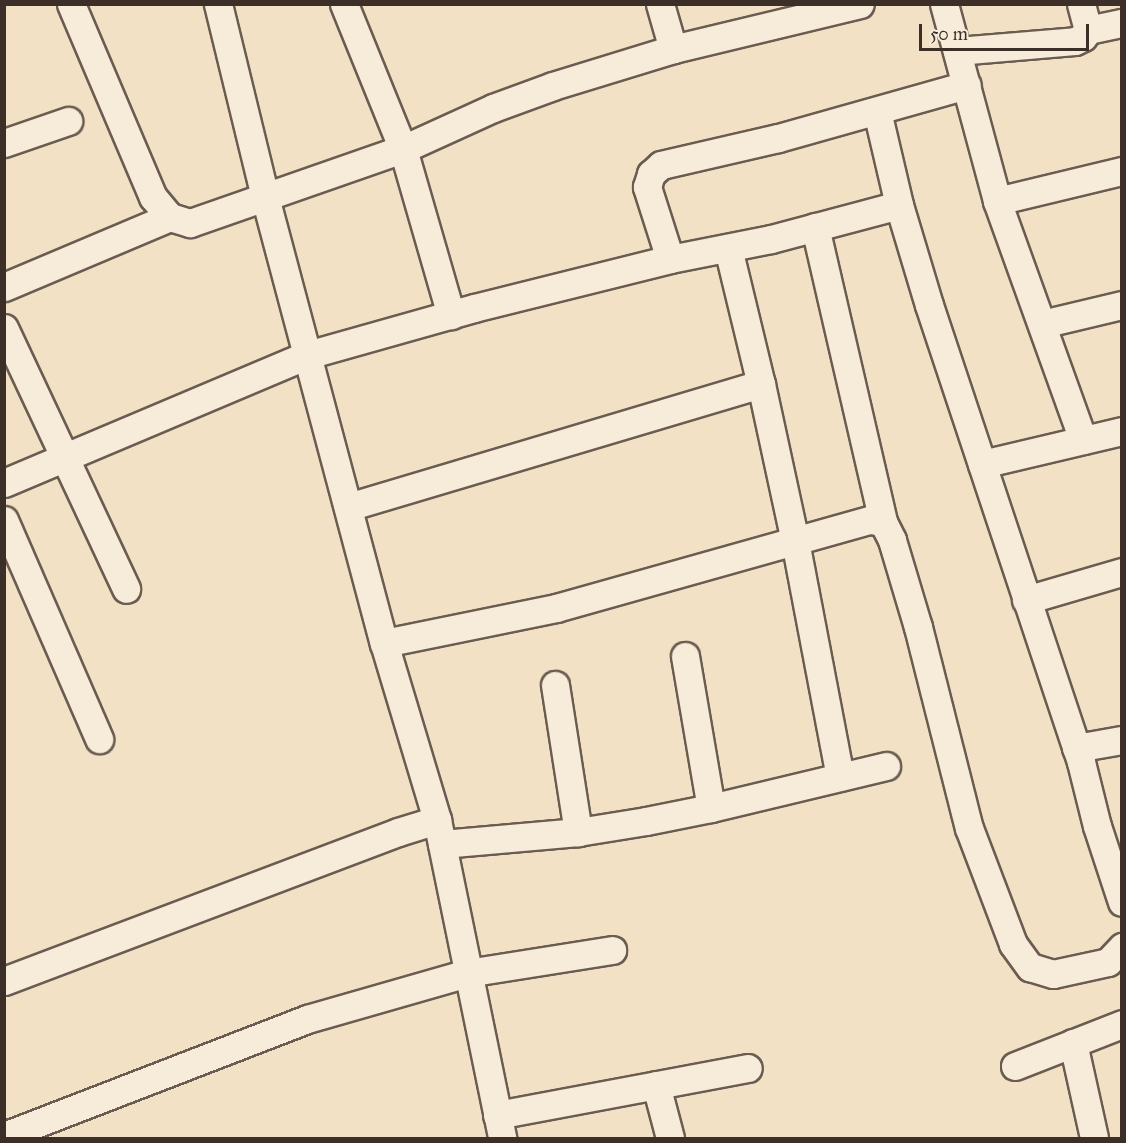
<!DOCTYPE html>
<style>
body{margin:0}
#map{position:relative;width:1126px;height:1143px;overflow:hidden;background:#f3e1c6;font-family:"IM FELL Great Primer",serif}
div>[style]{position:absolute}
.roads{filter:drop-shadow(2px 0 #6a5c50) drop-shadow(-2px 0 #6a5c50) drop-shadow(0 2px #6a5c50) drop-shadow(0 -2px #6a5c50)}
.street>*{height:27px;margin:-13.5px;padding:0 13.5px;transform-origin:13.5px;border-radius:13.5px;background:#f7ecda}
span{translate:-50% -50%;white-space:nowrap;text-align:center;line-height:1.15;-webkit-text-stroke:5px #f7ecda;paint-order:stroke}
.frame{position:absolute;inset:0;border:6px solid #3c2f28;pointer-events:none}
.scale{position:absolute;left:919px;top:24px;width:170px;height:27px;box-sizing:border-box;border:3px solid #3c2f28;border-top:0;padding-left:8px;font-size:18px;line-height:21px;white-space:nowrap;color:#3c2f28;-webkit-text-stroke:4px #f7ecda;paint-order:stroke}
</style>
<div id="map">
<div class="roads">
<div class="street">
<div style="left:71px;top:4px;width:210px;rotate:67deg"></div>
<div style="left:153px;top:197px;width:26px;rotate:50deg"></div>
<div style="left:170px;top:217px;width:21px;rotate:17deg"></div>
<div style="left:190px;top:223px;width:225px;rotate:-19.2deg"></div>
<div style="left:403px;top:149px;width:99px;rotate:-24.5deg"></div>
<div style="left:493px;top:108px;width:64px;rotate:-20.1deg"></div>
<div style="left:553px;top:86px;width:126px;rotate:-17.1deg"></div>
<div style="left:673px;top:49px;width:192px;rotate:-13.5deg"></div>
<div style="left:218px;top:4px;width:199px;rotate:76.3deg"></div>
<div style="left:265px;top:197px;width:462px;rotate:75.1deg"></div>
<div style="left:384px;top:643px;width:185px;rotate:73.3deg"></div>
<div style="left:437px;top:820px;width:325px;rotate:78.4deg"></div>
<div style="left:344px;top:4px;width:157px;rotate:67.9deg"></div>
<div style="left:403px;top:149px;width:173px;rotate:73.9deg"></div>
<div style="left:660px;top:4px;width:47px;rotate:73.9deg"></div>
<div style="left:944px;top:4px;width:204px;rotate:74.9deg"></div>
<div style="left:997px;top:201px;width:254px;rotate:70.2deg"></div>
<div style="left:1088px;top:30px;width:35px;rotate:-12deg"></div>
<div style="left:957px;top:51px;width:118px;rotate:-4.8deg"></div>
<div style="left:1075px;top:41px;width:9px;rotate:-27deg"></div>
<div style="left:1083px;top:37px;width:9px;rotate:-54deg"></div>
<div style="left:1088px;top:30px;width:27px;rotate:-105deg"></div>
<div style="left:877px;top:111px;width:97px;rotate:76.8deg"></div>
<div style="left:899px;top:205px;width:104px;rotate:73.3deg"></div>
<div style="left:929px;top:305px;width:482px;rotate:71.6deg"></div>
<div style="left:1081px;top:762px;width:66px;rotate:76deg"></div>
<div style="left:1097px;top:826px;width:80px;rotate:71.8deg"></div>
<div style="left:4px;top:143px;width:68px;rotate:-19deg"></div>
<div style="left:997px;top:201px;width:129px;rotate:-13.5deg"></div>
<div style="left:815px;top:227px;width:303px;rotate:77deg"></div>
<div style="left:728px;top:248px;width:140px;rotate:76.4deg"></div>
<div style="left:761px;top:384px;width:161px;rotate:77.8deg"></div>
<div style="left:795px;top:541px;width:240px;rotate:79.2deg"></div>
<div style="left:670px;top:259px;width:76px;rotate:-107.7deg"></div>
<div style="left:647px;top:187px;width:14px;rotate:-73deg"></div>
<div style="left:651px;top:174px;width:13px;rotate:-42deg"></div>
<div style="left:661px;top:165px;width:120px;rotate:-13deg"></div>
<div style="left:778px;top:138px;width:196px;rotate:-15.7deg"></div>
<div style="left:4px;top:287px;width:180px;rotate:-22.9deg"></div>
<div style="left:1042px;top:324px;width:82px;rotate:-13.4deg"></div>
<div style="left:4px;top:328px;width:288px;rotate:64.9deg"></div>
<div style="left:982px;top:464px;width:144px;rotate:-13.3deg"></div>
<div style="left:4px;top:483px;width:329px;rotate:-22.9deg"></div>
<div style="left:307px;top:355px;width:173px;rotate:-15.7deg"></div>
<div style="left:474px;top:308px;width:202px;rotate:-14deg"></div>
<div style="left:670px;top:259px;width:103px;rotate:-11.2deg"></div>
<div style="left:771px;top:239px;width:132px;rotate:-14.9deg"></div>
<div style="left:348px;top:507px;width:431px;rotate:-16.6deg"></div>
<div style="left:4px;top:520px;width:239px;rotate:66.5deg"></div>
<div style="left:1026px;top:600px;width:100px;rotate:-16.3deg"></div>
<div style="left:384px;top:643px;width:176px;rotate:-11.5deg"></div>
<div style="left:556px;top:608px;width:326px;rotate:-15.7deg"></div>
<div style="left:870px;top:520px;width:13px;rotate:9deg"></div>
<div style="left:883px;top:522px;width:20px;rotate:63deg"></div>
<div style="left:892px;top:540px;width:91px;rotate:73.4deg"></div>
<div style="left:918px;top:627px;width:207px;rotate:75.8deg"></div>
<div style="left:969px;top:828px;width:124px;rotate:69.2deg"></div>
<div style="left:1013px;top:944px;width:29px;rotate:54deg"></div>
<div style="left:1030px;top:967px;width:24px;rotate:17deg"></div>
<div style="left:1053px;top:974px;width:56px;rotate:-12.3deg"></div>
<div style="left:1108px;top:962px;width:21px;rotate:-47deg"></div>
<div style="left:685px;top:656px;width:154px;rotate:80.3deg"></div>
<div style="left:555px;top:685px;width:149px;rotate:81.1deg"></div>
<div style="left:1076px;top:748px;width:47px;rotate:-9.9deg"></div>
<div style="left:442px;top:844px;width:137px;rotate:-5deg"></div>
<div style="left:578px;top:832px;width:69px;rotate:-9.2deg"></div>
<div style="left:646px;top:821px;width:66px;rotate:-11.3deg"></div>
<div style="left:711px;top:808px;width:180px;rotate:-13.5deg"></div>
<div style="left:4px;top:981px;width:421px;rotate:-20.7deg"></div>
<div style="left:398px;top:832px;width:41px;rotate:-17.1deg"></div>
<div style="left:1073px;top:1043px;width:97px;rotate:77.5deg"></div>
<div style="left:1015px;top:1066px;width:115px;rotate:-21.4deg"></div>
<div style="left:656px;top:1085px;width:55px;rotate:75.2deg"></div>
<div style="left:497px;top:1115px;width:255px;rotate:-10.6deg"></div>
<div style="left:4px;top:1136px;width:325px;rotate:-21.1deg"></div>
<div style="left:307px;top:1019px;width:166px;rotate:-16deg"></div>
<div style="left:467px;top:973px;width:147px;rotate:-9deg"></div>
</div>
</div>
<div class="frame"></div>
<div class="scale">50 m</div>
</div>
